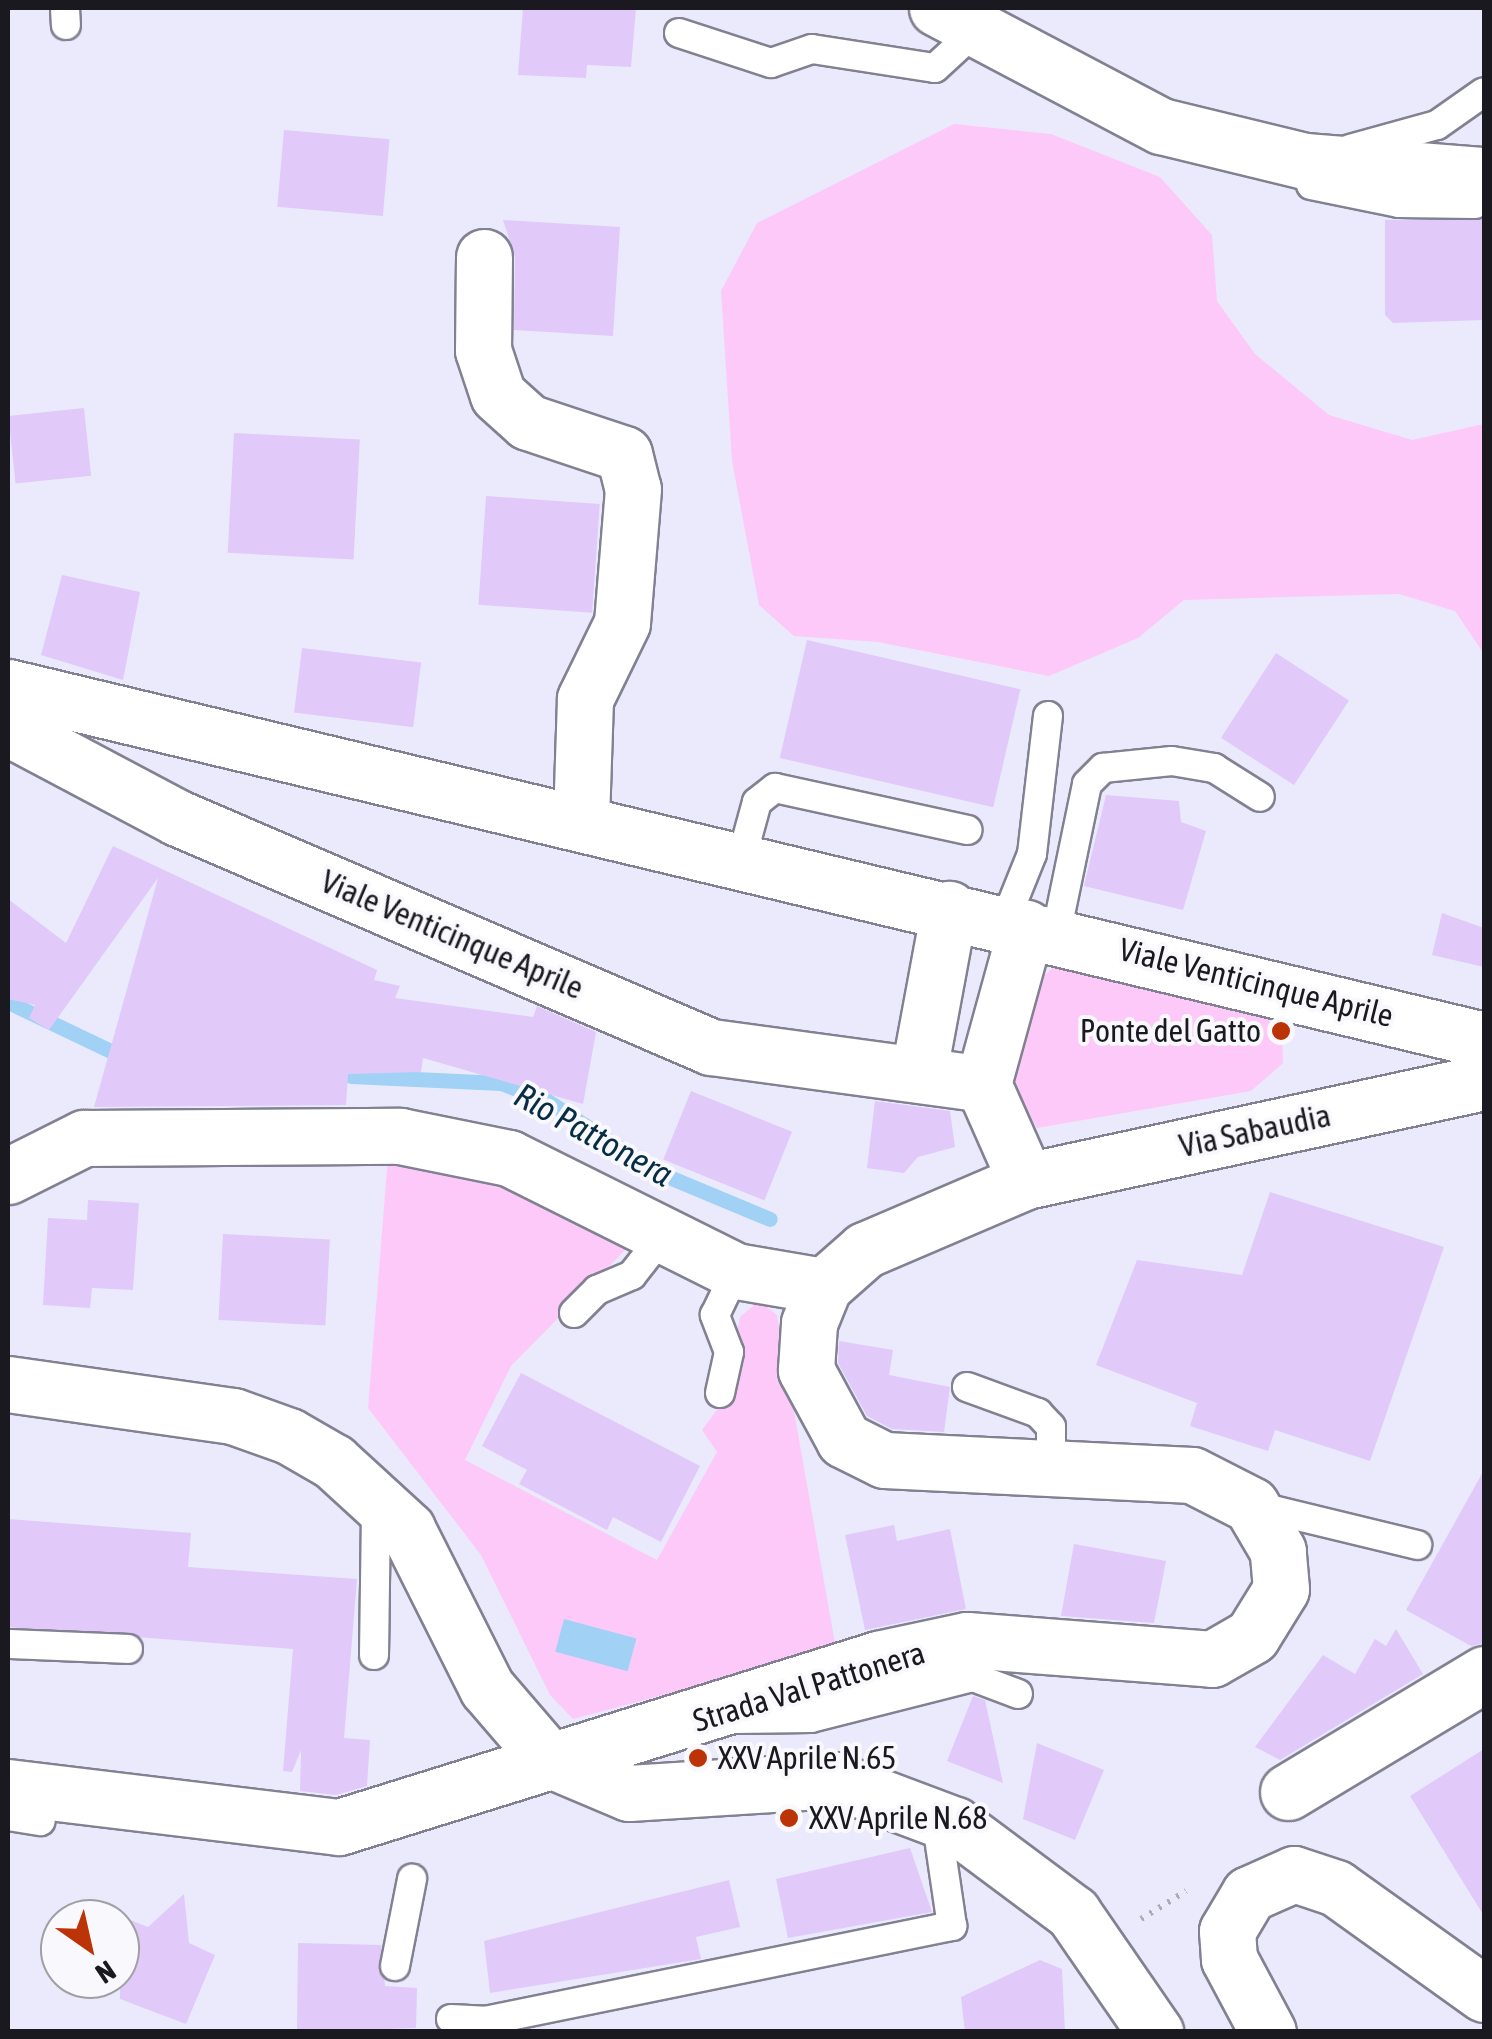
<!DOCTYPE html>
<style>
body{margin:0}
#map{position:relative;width:1492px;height:2039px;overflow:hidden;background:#eaeafc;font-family:"Asap Condensed",sans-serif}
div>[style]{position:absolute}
.green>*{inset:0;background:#fdc9f9}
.water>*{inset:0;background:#a1d1f5;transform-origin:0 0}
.stream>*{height:15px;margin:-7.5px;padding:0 7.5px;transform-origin:7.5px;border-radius:7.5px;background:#a1d1f5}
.building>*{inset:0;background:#e1c9fa;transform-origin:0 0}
.path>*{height:6px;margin-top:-3px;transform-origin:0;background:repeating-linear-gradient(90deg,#aaaab9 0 2.5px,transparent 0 10.5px)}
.roads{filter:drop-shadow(2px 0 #818191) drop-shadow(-2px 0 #818191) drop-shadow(0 2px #818191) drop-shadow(0 -2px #818191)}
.lane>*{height:28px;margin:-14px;padding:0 14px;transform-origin:14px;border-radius:14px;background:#fff}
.street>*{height:55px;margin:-27.5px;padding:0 27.5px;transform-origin:27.5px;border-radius:27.5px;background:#fff}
.secondary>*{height:55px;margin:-27.5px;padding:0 27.5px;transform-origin:27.5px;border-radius:27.5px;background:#fff}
.dots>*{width:28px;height:28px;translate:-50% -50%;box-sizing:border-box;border:5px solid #f9f9fd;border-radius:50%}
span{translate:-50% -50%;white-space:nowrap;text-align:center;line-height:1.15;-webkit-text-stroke:8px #f9f9fd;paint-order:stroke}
.street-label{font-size:32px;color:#19191f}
.poi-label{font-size:32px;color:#19191f}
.right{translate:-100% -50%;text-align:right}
.left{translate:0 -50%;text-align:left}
.water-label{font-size:35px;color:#072d44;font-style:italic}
.frame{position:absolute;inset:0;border:10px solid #19191f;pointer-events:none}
.north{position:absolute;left:40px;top:1899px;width:100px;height:100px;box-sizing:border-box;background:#f9f9fd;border:2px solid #9f9fa4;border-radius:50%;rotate:146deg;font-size:28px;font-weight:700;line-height:40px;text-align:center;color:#19191f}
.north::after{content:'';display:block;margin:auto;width:35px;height:45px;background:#bc3307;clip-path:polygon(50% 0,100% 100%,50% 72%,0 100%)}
</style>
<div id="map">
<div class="green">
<div style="clip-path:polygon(954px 124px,1051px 134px,1160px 177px,1212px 235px,1217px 301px,1255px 354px,1329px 415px,1412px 440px,1484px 424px,1484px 654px,1455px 611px,1399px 594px,1184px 600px,1138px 638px,1049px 676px,878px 642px,794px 636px,759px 605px,732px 461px,721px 291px,757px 223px)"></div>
<div style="clip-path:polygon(1054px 967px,1265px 1016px,1282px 1037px,1283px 1063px,1251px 1091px,1037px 1128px,1010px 1086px,1033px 985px)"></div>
<div style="clip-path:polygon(388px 1157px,502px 1183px,632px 1243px,511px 1366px,465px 1460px,657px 1560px,717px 1452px,702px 1430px,722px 1403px,740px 1317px,759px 1301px,777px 1315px,836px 1649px,573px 1719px,550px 1695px,481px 1555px,368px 1408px)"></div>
</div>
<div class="water">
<div style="left:564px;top:1619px;width:75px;height:34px;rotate:15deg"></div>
</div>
<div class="stream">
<div style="left:8px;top:1002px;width:119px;rotate:25.5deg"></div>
<div style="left:351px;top:1076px;width:150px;rotate:2.7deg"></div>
<div style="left:501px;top:1083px;width:48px;rotate:20.7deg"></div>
<div style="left:546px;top:1100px;width:132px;rotate:33deg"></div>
<div style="left:657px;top:1172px;width:122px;rotate:22.6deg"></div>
</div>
<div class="building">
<div style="clip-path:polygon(523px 8px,636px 8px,631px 67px,587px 65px,586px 78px,518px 75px)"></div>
<div style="left:284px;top:130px;width:106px;height:77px;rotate:5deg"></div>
<div style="clip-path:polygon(1484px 219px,1484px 320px,1393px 323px,1385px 315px,1385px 220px)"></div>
<div style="clip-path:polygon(503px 220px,620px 227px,613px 336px,514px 330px,515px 257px)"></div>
<div style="left:84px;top:408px;width:68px;height:76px;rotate:84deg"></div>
<div style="left:234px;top:433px;width:126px;height:120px;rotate:3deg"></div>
<div style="left:486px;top:496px;width:114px;height:109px;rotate:4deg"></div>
<div style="clip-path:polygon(62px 575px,140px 592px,123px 680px,41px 655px)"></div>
<div style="left:807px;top:640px;width:219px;height:121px;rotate:13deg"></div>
<div style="left:302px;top:648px;width:120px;height:65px;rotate:7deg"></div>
<div style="left:1276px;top:653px;width:87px;height:101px;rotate:33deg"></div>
<div style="clip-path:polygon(1106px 795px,1179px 801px,1181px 822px,1206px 831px,1183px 910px,1084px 886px)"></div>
<div style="clip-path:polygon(113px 846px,377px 970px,374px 980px,400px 986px,395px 998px,533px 1017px,537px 1006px,596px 1032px,583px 1104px,423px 1058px,421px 1072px,348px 1074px,346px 1105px,94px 1107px,158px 878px,49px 1030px,29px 1018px,35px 1005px,8px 999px,8px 899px,66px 943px)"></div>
<div style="clip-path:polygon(1442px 913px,1484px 928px,1484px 967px,1432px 955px)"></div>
<div style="left:691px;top:1091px;width:109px;height:74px;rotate:22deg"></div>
<div style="clip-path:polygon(875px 1101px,950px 1111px,955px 1147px,918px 1157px,904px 1173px,867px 1168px)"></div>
<div style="clip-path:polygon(1270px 1192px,1444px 1247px,1370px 1461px,1275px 1430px,1268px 1451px,1190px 1426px,1197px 1403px,1096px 1365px,1137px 1260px,1242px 1275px)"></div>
<div style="clip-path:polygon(88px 1200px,139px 1203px,133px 1290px,92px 1288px,90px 1308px,43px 1305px,48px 1218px,87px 1220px)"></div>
<div style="left:223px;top:1234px;width:107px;height:86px;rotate:3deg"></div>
<div style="clip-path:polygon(839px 1341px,893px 1350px,889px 1375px,950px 1387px,944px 1432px,892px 1429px,867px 1416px,838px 1363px)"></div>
<div style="clip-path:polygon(521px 1373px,700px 1466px,661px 1542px,613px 1517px,607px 1530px,519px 1484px,527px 1470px,482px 1446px)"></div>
<div style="clip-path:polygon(1484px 1470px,1484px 1643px,1471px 1646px,1406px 1610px)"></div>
<div style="clip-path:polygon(8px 1519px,191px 1533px,188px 1567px,357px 1579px,344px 1738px,370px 1740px,367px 1786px,336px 1795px,300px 1791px,301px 1750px,292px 1772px,283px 1771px,293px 1649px,8px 1627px)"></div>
<div style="clip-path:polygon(894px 1525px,897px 1541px,950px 1529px,966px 1609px,865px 1630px,845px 1535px)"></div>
<div style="clip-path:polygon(1074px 1544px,1166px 1561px,1154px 1623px,1061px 1616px)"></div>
<div style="clip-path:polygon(1396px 1629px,1423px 1674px,1280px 1760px,1255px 1747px,1323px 1655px,1355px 1674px,1375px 1639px,1386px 1646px)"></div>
<div style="clip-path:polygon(973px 1696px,985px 1700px,1003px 1783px,947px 1761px)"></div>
<div style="clip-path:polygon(1037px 1743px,1104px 1770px,1075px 1840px,1023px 1819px)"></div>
<div style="clip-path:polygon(1484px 1749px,1484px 1916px,1410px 1796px)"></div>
<div style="clip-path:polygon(910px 1848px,932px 1912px,788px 1938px,776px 1879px)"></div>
<div style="clip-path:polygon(729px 1880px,740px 1927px,696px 1937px,701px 1959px,490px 1993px,484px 1941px)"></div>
<div style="clip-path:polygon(184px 1894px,189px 1943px,215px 1955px,186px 2024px,120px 1999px,120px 1916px,148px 1927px)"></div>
<div style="clip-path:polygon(298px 1943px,381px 1945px,385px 1986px,417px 1988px,416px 2028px,297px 2032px)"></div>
<div style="clip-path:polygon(1040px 1960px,1062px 1969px,1065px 2032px,965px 2032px,961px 1997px)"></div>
</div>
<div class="path">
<div style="left:1141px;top:1919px;width:53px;rotate:-31.9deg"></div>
</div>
<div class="roads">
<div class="lane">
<div style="left:65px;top:8px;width:17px;rotate:87deg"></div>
<div style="left:679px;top:33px;width:97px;rotate:18.1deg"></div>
<div style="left:771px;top:63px;width:43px;rotate:-18.9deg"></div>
<div style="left:812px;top:49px;width:124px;rotate:8.8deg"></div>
<div style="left:935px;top:68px;width:52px;rotate:-42.6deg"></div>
<div style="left:1350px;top:149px;width:90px;rotate:-15.4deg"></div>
<div style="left:1437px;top:125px;width:57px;rotate:-35.1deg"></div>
<div style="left:1311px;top:185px;width:90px;rotate:11.6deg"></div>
<div style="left:1399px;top:203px;width:76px;rotate:0.8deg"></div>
<div style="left:741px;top:860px;width:60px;rotate:-74.6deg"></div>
<div style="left:757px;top:802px;width:23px;rotate:-38deg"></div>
<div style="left:775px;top:788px;width:197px;rotate:12.3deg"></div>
<div style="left:1005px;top:921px;width:72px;rotate:-68.1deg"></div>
<div style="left:1032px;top:854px;width:139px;rotate:-83.4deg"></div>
<div style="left:1056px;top:934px;width:153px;rotate:-78.3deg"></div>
<div style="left:1087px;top:784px;width:23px;rotate:-45deg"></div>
<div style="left:1103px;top:768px;width:69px;rotate:-5.8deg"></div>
<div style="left:1172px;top:761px;width:43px;rotate:9.5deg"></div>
<div style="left:1214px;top:768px;width:54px;rotate:32.2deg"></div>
<div style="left:574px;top:1313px;width:33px;rotate:-45deg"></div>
<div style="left:597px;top:1290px;width:38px;rotate:-23deg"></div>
<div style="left:632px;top:1275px;width:53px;rotate:-51.8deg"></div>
<div style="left:967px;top:1387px;width:76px;rotate:20.1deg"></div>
<div style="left:1038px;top:1413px;width:19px;rotate:47deg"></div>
<div style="left:1051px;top:1427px;width:42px;rotate:90deg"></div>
<div style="left:720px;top:1393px;width:42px;rotate:-77.6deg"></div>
<div style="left:729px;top:1352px;width:40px;rotate:-111deg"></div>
<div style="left:715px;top:1315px;width:49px;rotate:-64.5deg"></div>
<div style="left:1252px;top:1505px;width:170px;rotate:13.6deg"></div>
<div style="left:8px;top:1644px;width:120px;rotate:2.4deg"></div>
<div style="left:374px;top:1655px;width:152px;rotate:-89.2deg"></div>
<div style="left:735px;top:1719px;width:76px;rotate:-0.8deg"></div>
<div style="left:811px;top:1718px;width:167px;rotate:-14.2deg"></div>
<div style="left:973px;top:1677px;width:48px;rotate:20.7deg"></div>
<div style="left:8px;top:1816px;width:33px;rotate:9deg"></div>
<div style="left:395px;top:1966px;width:89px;rotate:-78.9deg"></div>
<div style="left:451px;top:2019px;width:34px;rotate:3deg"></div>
<div style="left:485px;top:2021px;width:477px;rotate:-11.5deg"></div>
<div style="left:952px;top:1926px;width:110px;rotate:-98.4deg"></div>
</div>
<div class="street">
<div style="left:937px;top:8px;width:253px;rotate:27.8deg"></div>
<div style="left:1161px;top:126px;width:148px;rotate:13.7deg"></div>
<div style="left:1305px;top:161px;width:180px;rotate:4.5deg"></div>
<div style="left:484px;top:257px;width:93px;rotate:90.6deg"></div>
<div style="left:483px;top:350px;width:47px;rotate:71.6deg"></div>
<div style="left:498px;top:395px;width:40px;rotate:42deg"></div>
<div style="left:528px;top:422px;width:101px;rotate:18.4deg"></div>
<div style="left:624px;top:454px;width:36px;rotate:76deg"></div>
<div style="left:633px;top:489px;width:134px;rotate:94.7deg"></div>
<div style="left:622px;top:623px;width:85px;rotate:116deg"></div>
<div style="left:585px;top:699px;width:123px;rotate:91.9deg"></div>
<div style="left:8px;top:728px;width:192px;rotate:27.9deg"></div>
<div style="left:178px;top:818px;width:580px;rotate:23.25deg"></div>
<div style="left:711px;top:1047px;width:275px;rotate:7.7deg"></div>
<div style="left:983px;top:1084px;width:106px;rotate:66.1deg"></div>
<div style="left:919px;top:1071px;width:165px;rotate:-79.5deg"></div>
<div style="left:983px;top:1084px;width:162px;rotate:-74.6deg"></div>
<div style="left:8px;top:1176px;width:85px;rotate:-26.6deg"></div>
<div style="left:84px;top:1138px;width:316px;rotate:-0.4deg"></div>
<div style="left:400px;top:1136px;width:111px;rotate:11.4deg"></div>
<div style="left:509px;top:1158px;width:254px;rotate:26.5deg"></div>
<div style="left:736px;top:1271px;width:89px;rotate:9.7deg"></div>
<div style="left:8px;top:1787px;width:333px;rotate:6.9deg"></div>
<div style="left:339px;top:1827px;width:565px;rotate:-17.31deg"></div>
<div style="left:878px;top:1659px;width:91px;rotate:-12.1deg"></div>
<div style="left:967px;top:1640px;width:246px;rotate:4.4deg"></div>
<div style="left:1212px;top:1659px;width:46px;rotate:-29.9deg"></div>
<div style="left:1252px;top:1636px;width:55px;rotate:-58.3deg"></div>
<div style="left:1281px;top:1589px;width:38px;rotate:-95deg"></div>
<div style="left:1278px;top:1551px;width:53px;rotate:-120.4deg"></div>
<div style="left:1251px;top:1505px;width:66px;rotate:-153deg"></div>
<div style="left:1192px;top:1475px;width:308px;rotate:-177.2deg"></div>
<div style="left:884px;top:1460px;width:45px;rotate:-153.4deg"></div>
<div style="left:844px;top:1440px;width:80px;rotate:-118.5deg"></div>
<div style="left:806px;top:1370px;width:47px;rotate:-86.3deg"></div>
<div style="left:809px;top:1323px;width:40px;rotate:-68deg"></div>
<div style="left:824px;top:1286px;width:55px;rotate:-41.3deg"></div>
<div style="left:865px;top:1250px;width:175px;rotate:-23.2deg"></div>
<div style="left:1026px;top:1181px;width:469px;rotate:-12.2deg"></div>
<div style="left:1288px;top:1792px;width:229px;rotate:-31deg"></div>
<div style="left:1268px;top:2032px;width:83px;rotate:-118.1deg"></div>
<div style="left:1229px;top:1959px;width:28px;rotate:-94deg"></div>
<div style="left:1227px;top:1931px;width:43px;rotate:-59.3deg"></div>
<div style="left:1249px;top:1894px;width:49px;rotate:-24deg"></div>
<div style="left:1294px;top:1874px;width:44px;rotate:18.4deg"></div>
<div style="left:1336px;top:1888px;width:182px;rotate:35.6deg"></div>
</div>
<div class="secondary">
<div style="left:8px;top:687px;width:1518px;rotate:13.45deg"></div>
<div style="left:8px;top:1384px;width:227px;rotate:8.1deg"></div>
<div style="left:233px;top:1416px;width:59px;rotate:19.7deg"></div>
<div style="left:289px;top:1436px;width:52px;rotate:30deg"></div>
<div style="left:334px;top:1462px;width:99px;rotate:42.5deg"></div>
<div style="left:407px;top:1529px;width:178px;rotate:63.3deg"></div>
<div style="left:487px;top:1688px;width:94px;rotate:49.3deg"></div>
<div style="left:548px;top:1759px;width:88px;rotate:22.8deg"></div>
<div style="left:629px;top:1793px;width:206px;rotate:-3.6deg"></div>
<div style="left:835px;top:1780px;width:128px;rotate:20.6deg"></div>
<div style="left:955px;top:1825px;width:147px;rotate:36.7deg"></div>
<div style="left:1073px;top:1913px;width:145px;rotate:55.4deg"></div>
</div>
</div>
<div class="dots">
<div style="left:1281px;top:1031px;background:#bc3307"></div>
<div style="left:698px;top:1758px;background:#bc3307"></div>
<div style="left:789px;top:1818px;background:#bc3307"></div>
</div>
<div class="street-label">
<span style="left:452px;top:935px;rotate:23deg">Viale Venticinque Aprile</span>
<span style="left:1256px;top:983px;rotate:14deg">Viale Venticinque Aprile</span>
<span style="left:1255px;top:1131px;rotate:-12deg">Via Sabaudia</span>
<span style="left:809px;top:1687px;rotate:-17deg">Strada Val Pattonera</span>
</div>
<div class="poi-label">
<span class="right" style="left:1261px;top:1031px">Ponte del Gatto</span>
<span class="left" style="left:718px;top:1758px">XXV Aprile N.65</span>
<span class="left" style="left:809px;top:1818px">XXV Aprile N.68</span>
</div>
<div class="water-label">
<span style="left:594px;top:1134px;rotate:29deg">Rio Pattonera</span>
</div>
<div class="frame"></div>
<div class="north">N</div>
</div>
